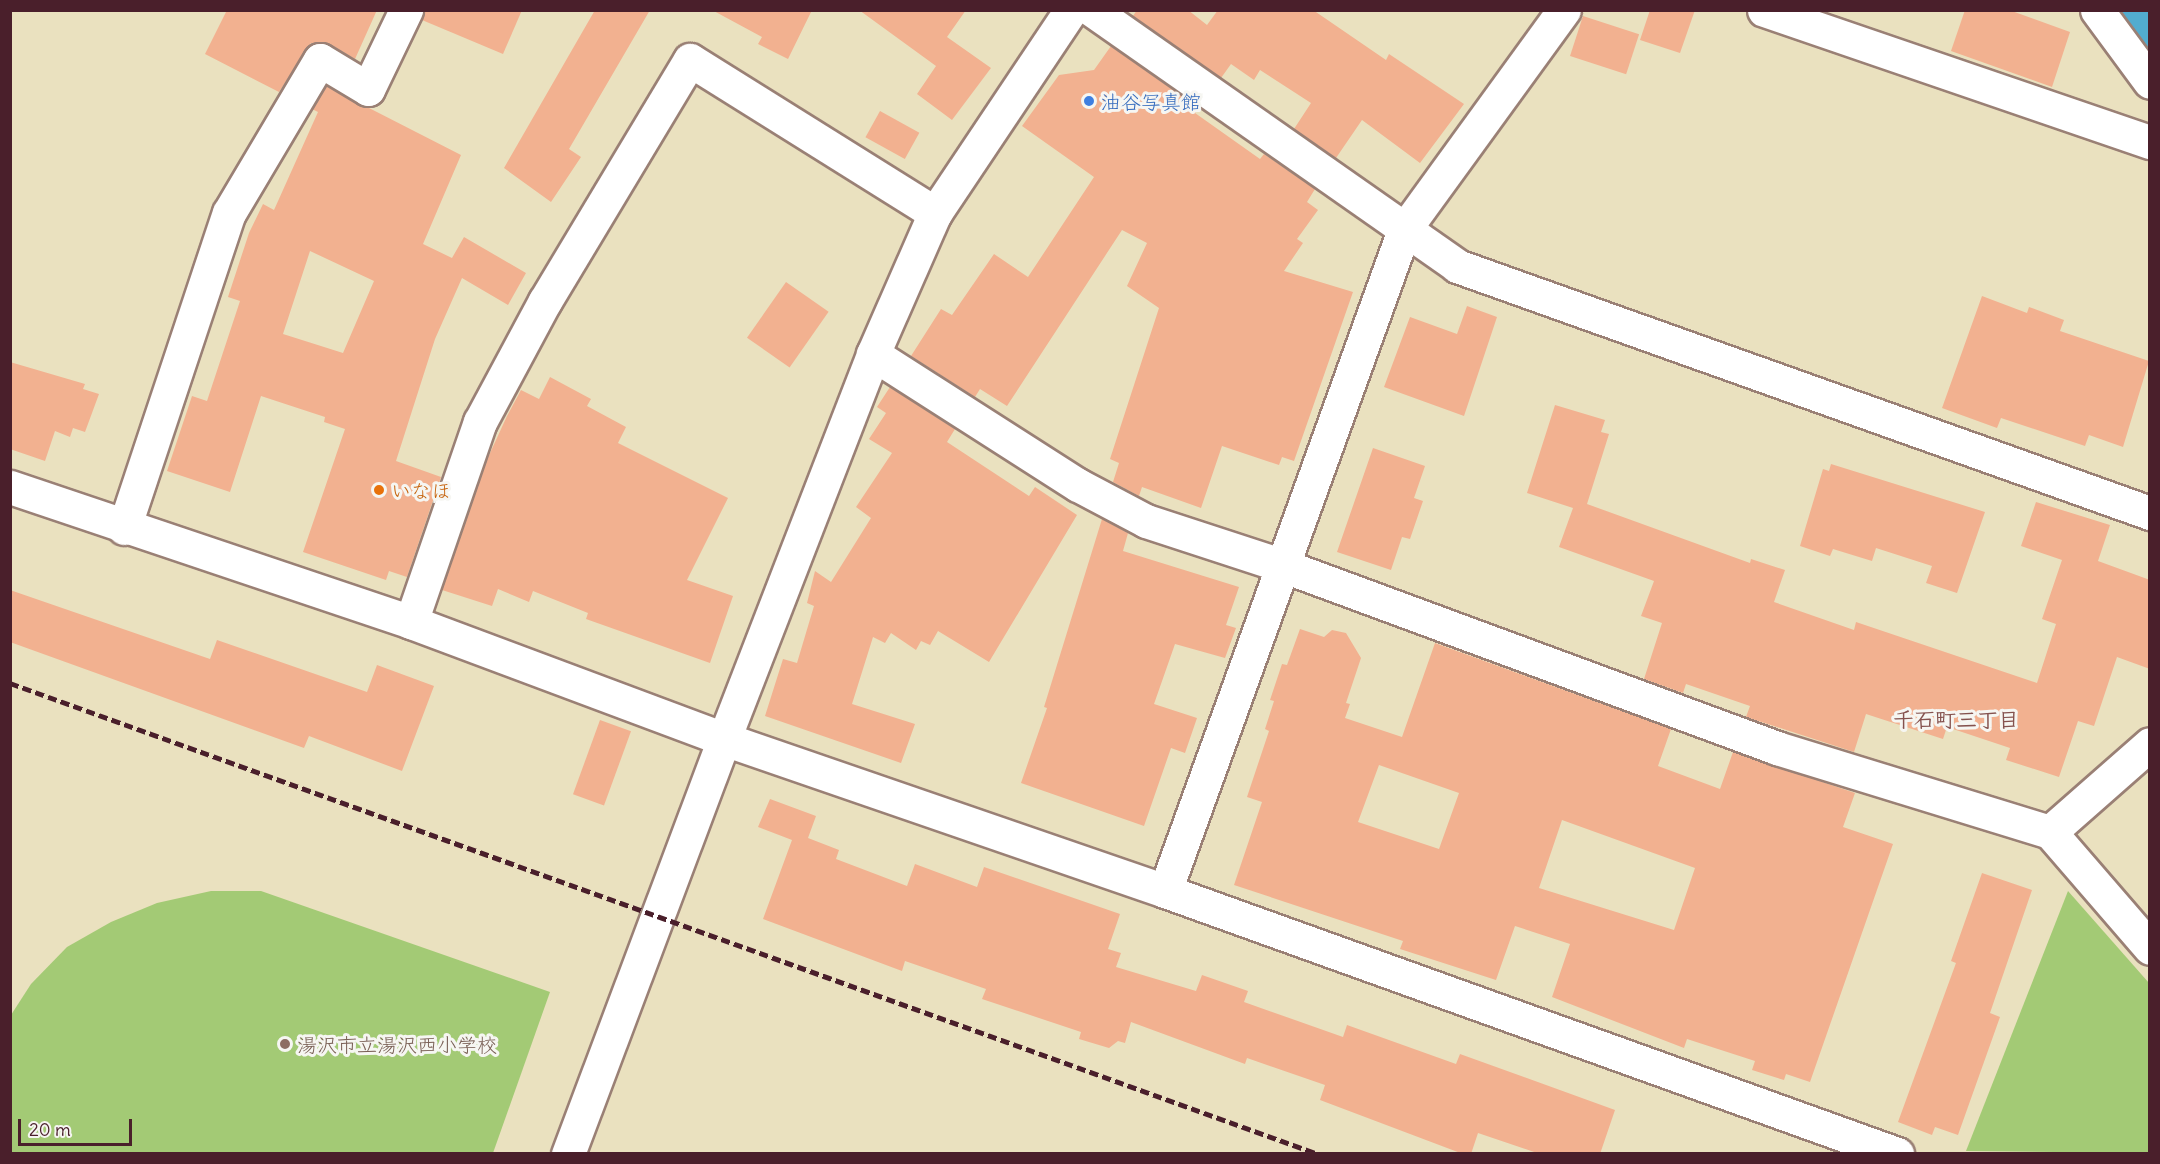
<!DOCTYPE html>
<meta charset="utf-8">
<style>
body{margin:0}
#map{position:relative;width:2160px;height:1164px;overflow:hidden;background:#eae1bf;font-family:Delius,"Klee One",sans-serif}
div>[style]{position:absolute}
.green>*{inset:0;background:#a3ca75}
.river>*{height:69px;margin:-34.5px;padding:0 34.5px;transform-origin:34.5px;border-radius:34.5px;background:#52accf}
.building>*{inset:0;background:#f2b190;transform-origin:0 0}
.roads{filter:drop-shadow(2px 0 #9a8075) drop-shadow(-2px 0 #9a8075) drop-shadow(0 2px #9a8075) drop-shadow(0 -2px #9a8075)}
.minor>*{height:33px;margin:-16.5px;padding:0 16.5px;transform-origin:16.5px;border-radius:16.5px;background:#fff}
.tertiary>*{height:33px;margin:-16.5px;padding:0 16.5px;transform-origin:16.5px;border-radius:16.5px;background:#fff}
.rail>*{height:4.5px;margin-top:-2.25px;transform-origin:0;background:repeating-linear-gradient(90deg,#4a1f2b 0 9px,transparent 0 13.5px)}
.dots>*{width:16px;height:16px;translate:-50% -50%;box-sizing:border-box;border:3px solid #f6f6f2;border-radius:50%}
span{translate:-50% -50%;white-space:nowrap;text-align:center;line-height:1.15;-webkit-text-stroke:6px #f6f6f2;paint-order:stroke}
.shop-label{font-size:20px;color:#366cbe}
.left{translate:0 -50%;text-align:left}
.food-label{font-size:20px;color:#c56008}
.education-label{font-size:20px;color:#785e54}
.neighbourhood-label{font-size:21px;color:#85524e;font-weight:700}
.frame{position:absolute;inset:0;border:12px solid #4a1f2b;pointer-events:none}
.scale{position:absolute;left:18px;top:1119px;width:114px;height:27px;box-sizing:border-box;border:3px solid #4a1f2b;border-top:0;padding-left:8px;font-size:18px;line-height:21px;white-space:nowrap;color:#4a1f2b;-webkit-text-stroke:4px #f6f6f2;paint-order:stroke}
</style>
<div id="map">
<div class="green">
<div style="clip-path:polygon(211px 891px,261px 891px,550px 992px,493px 1153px,11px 1153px,11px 1015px,31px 984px,67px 947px,111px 922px,157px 903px)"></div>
<div style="clip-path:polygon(2068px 891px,2149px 983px,2149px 1153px,1966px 1151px)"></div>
</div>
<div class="river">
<div style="left:2135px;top:10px;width:26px;rotate:54deg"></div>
</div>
<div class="building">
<div style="clip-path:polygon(227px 10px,377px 10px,355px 59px,329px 44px,311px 43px,279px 92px,205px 54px)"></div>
<div style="clip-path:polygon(424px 10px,522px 10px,503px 54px,422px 20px)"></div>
<div style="clip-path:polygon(595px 10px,650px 10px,569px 149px,581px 157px,551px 202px,504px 168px)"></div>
<div style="clip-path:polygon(712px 10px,812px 10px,788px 59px,758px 44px,762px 37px)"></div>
<div style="clip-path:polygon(859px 10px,966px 10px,947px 37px,991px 68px,952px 120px,917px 94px,936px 66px)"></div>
<div style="clip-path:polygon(1137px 10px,1188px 10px,1207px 25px,1218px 10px,1313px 10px,1386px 60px,1389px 54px,1464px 104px,1420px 163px,1362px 120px,1336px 158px,1294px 129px,1311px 103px,1260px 70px,1254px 80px,1231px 64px,1221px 78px,1133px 16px)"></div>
<div style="clip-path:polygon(1650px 10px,1695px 10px,1680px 53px,1640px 40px)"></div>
<div style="clip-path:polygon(1965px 10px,2009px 10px,2070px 32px,2052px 87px,1951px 51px)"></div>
<div style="left:1583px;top:16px;width:59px;height:42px;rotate:18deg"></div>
<div style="clip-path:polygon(1111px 46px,1199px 108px,1195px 113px,1260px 159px,1264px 154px,1315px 189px,1307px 202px,1318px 210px,1297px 239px,1303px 243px,1284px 271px,1353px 292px,1294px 461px,1282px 457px,1279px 465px,1222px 446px,1201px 508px,1142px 487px,1139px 496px,1113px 482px,1119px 463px,1110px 459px,1159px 308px,1127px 286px,1147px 243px,1122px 230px,1007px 406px,980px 389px,975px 397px,911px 356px,941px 309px,952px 315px,994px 254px,1028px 277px,1094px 177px,1022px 126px,1059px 75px,1094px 70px)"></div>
<div style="clip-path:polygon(evenodd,326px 86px,461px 155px,423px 244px,452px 258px,464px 237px,526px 273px,508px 305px,462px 278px,435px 339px,396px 461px,441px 477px,407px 577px,389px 571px,386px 580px,303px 552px,345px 429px,324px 422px,325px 417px,261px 396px,230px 492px,167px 471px,192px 396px,207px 401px,240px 301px,228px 297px,249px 233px,263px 204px,274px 210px,318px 112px,312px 109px,326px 86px,310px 251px,374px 281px,343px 353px,283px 334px,310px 251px)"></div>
<div style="left:880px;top:111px;width:45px;height:30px;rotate:29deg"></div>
<div style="left:786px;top:282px;width:52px;height:68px;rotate:35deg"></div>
<div style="clip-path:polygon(1982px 296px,2027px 313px,2029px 307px,2064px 320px,2060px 331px,2149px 361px,2123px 447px,2089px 435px,2085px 446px,2001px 418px,1997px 428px,1942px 408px)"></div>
<div style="clip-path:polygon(1467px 306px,1497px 317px,1464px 416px,1384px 387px,1410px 317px,1457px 334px)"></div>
<div style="clip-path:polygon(10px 362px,85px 384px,83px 389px,99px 394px,85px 432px,73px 428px,70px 437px,55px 431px,45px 461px,10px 449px)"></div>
<div style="clip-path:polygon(550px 377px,591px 399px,587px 406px,626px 427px,618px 443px,728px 498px,687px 580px,733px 596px,710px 663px,586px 619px,588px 613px,533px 591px,529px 602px,498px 589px,492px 606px,442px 590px,485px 464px,507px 416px,521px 390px,539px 399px)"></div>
<div style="clip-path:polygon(890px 387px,955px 429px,947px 442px,1029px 496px,1035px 487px,1077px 515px,989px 662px,938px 631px,930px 645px,921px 641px,916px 650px,891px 633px,885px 643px,873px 637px,852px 704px,915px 724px,901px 763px,765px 716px,783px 659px,797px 663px,814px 606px,807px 603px,815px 571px,831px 582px,871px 518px,856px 507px,892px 453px,869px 439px,886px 413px,877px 407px)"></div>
<div style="clip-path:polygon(1555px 405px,1605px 420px,1601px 432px,1609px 434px,1587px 504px,1750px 563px,1751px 559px,1785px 570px,1774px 602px,1854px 630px,1856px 622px,2037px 683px,2056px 624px,2042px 619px,2062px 560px,2021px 546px,2036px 502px,2110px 525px,2098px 561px,2150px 580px,2150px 669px,2117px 657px,2094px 726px,2078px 721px,2059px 777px,2006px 760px,2010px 748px,1947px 727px,1943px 739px,1866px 714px,1854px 752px,1746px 717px,1750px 706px,1686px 684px,1683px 693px,1644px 679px,1662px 623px,1641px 616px,1654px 581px,1559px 547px,1573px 508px,1527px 493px)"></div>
<div style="clip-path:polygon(1373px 448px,1425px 466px,1414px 498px,1423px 501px,1410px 539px,1402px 537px,1391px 570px,1337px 552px)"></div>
<div style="clip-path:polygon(1831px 464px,1985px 512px,1957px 593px,1926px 583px,1932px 566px,1876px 548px,1872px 561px,1833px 549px,1830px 556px,1800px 546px,1823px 469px,1829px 471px)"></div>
<div style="clip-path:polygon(1102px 519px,1128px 533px,1123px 551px,1239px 587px,1226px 625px,1236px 628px,1225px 658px,1175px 644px,1154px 704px,1197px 718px,1185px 753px,1171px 748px,1144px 826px,1021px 783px,1047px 708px,1044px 707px)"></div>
<div style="clip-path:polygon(10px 590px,210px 659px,217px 640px,367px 692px,377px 665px,434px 686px,402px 771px,309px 736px,304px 748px,10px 642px)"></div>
<div style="clip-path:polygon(evenodd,1300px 629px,1324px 637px,1332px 630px,1346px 633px,1361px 658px,1346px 703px,1350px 704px,1345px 718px,1402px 737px,1435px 643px,1671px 729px,1658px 766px,1720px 789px,1733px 752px,1855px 793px,1843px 827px,1893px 844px,1810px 1082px,1786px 1074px,1784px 1080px,1752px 1070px,1755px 1061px,1687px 1039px,1684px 1048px,1552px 997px,1570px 944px,1515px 926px,1496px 980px,1400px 949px,1403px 941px,1234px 885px,1262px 802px,1247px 797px,1269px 731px,1265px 729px,1274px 701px,1270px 700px,1282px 664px,1287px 665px,1300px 629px,1379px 765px,1459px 793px,1439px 849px,1358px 822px,1379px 765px,1300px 629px,1562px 820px,1695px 868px,1674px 930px,1539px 888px,1562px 820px)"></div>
<div style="left:600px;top:720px;width:33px;height:79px;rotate:20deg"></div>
<div style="clip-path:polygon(770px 799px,816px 816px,808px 838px,839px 850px,836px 859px,907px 886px,915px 864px,977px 887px,984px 867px,1120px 914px,1108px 949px,1121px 953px,1116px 967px,1196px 991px,1202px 975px,1248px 991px,1244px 1002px,1343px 1037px,1347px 1025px,1456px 1064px,1460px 1054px,1615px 1110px,1600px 1154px,1540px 1154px,1478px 1133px,1471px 1154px,1463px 1154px,1320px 1100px,1325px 1085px,1247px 1058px,1245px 1064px,1131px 1022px,1125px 1043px,1118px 1041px,1109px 1048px,1079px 1039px,1081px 1032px,982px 999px,986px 989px,905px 961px,902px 971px,763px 919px,792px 840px,758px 827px)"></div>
<div style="clip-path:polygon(1982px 873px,2032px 890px,1990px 1013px,2000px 1017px,1958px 1135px,1935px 1127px,1932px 1135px,1898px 1122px,1956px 963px,1951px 961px)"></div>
</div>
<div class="roads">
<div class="minor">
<div style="left:1092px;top:10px;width:446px;rotate:35deg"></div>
<div style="left:1457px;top:266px;width:736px;rotate:19.62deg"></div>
<div style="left:1764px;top:10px;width:408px;rotate:18.9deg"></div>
<div style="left:2097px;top:10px;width:89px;rotate:53.6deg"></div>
<div style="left:873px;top:354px;width:243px;rotate:32.6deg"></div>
<div style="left:1078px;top:485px;width:77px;rotate:27.9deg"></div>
<div style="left:1146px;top:521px;width:145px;rotate:18.1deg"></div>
<div style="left:1284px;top:566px;width:526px;rotate:20.26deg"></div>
<div style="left:1777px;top:748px;width:286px;rotate:17.1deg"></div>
<div style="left:2050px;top:832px;width:153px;rotate:49.2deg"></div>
<div style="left:10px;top:487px;width:423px;rotate:18.6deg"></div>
<div style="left:411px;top:622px;width:334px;rotate:20.5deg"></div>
<div style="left:724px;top:739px;width:413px;rotate:-68.8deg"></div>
<div style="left:873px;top:354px;width:154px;rotate:-66.3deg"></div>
<div style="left:935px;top:213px;width:244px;rotate:-56.2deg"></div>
<div style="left:124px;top:528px;width:332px;rotate:-71.6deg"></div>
<div style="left:229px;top:213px;width:178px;rotate:-59.3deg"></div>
<div style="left:320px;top:60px;width:56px;rotate:31.1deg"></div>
<div style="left:368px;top:89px;width:88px;rotate:-64.3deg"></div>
<div style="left:411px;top:622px;width:212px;rotate:-71deg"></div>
<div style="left:480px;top:422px;width:137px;rotate:-61.8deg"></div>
<div style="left:545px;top:301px;width:281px;rotate:-59deg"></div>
<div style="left:690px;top:60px;width:289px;rotate:32deg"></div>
<div style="left:2050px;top:832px;width:133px;rotate:-41.3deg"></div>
<div style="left:1165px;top:891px;width:703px;rotate:-70.12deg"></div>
<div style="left:1404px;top:230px;width:272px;rotate:-54deg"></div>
</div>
<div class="tertiary">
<div style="left:568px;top:1154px;width:443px;rotate:-69.4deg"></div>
<div style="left:724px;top:739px;width:466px;rotate:19deg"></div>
<div style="left:1165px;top:891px;width:778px;rotate:19.76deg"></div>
</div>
</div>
<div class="rail">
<div style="left:10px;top:683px;width:1390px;rotate:19.8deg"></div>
</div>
<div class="dots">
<div style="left:1089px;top:101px;background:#3f7fe0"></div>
<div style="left:379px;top:490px;background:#e8710a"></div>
<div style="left:285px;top:1044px;background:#8d6e63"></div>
</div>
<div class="shop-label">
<span class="left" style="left:1101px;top:101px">油谷写真館</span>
</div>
<div class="food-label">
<span class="left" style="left:391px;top:490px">いなほ</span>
</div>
<div class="education-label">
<span class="left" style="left:297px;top:1044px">湯沢市立湯沢西小学校</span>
</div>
<div class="neighbourhood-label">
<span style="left:1956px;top:720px">千石町三丁目</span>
</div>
<div class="frame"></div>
<div class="scale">20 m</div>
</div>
